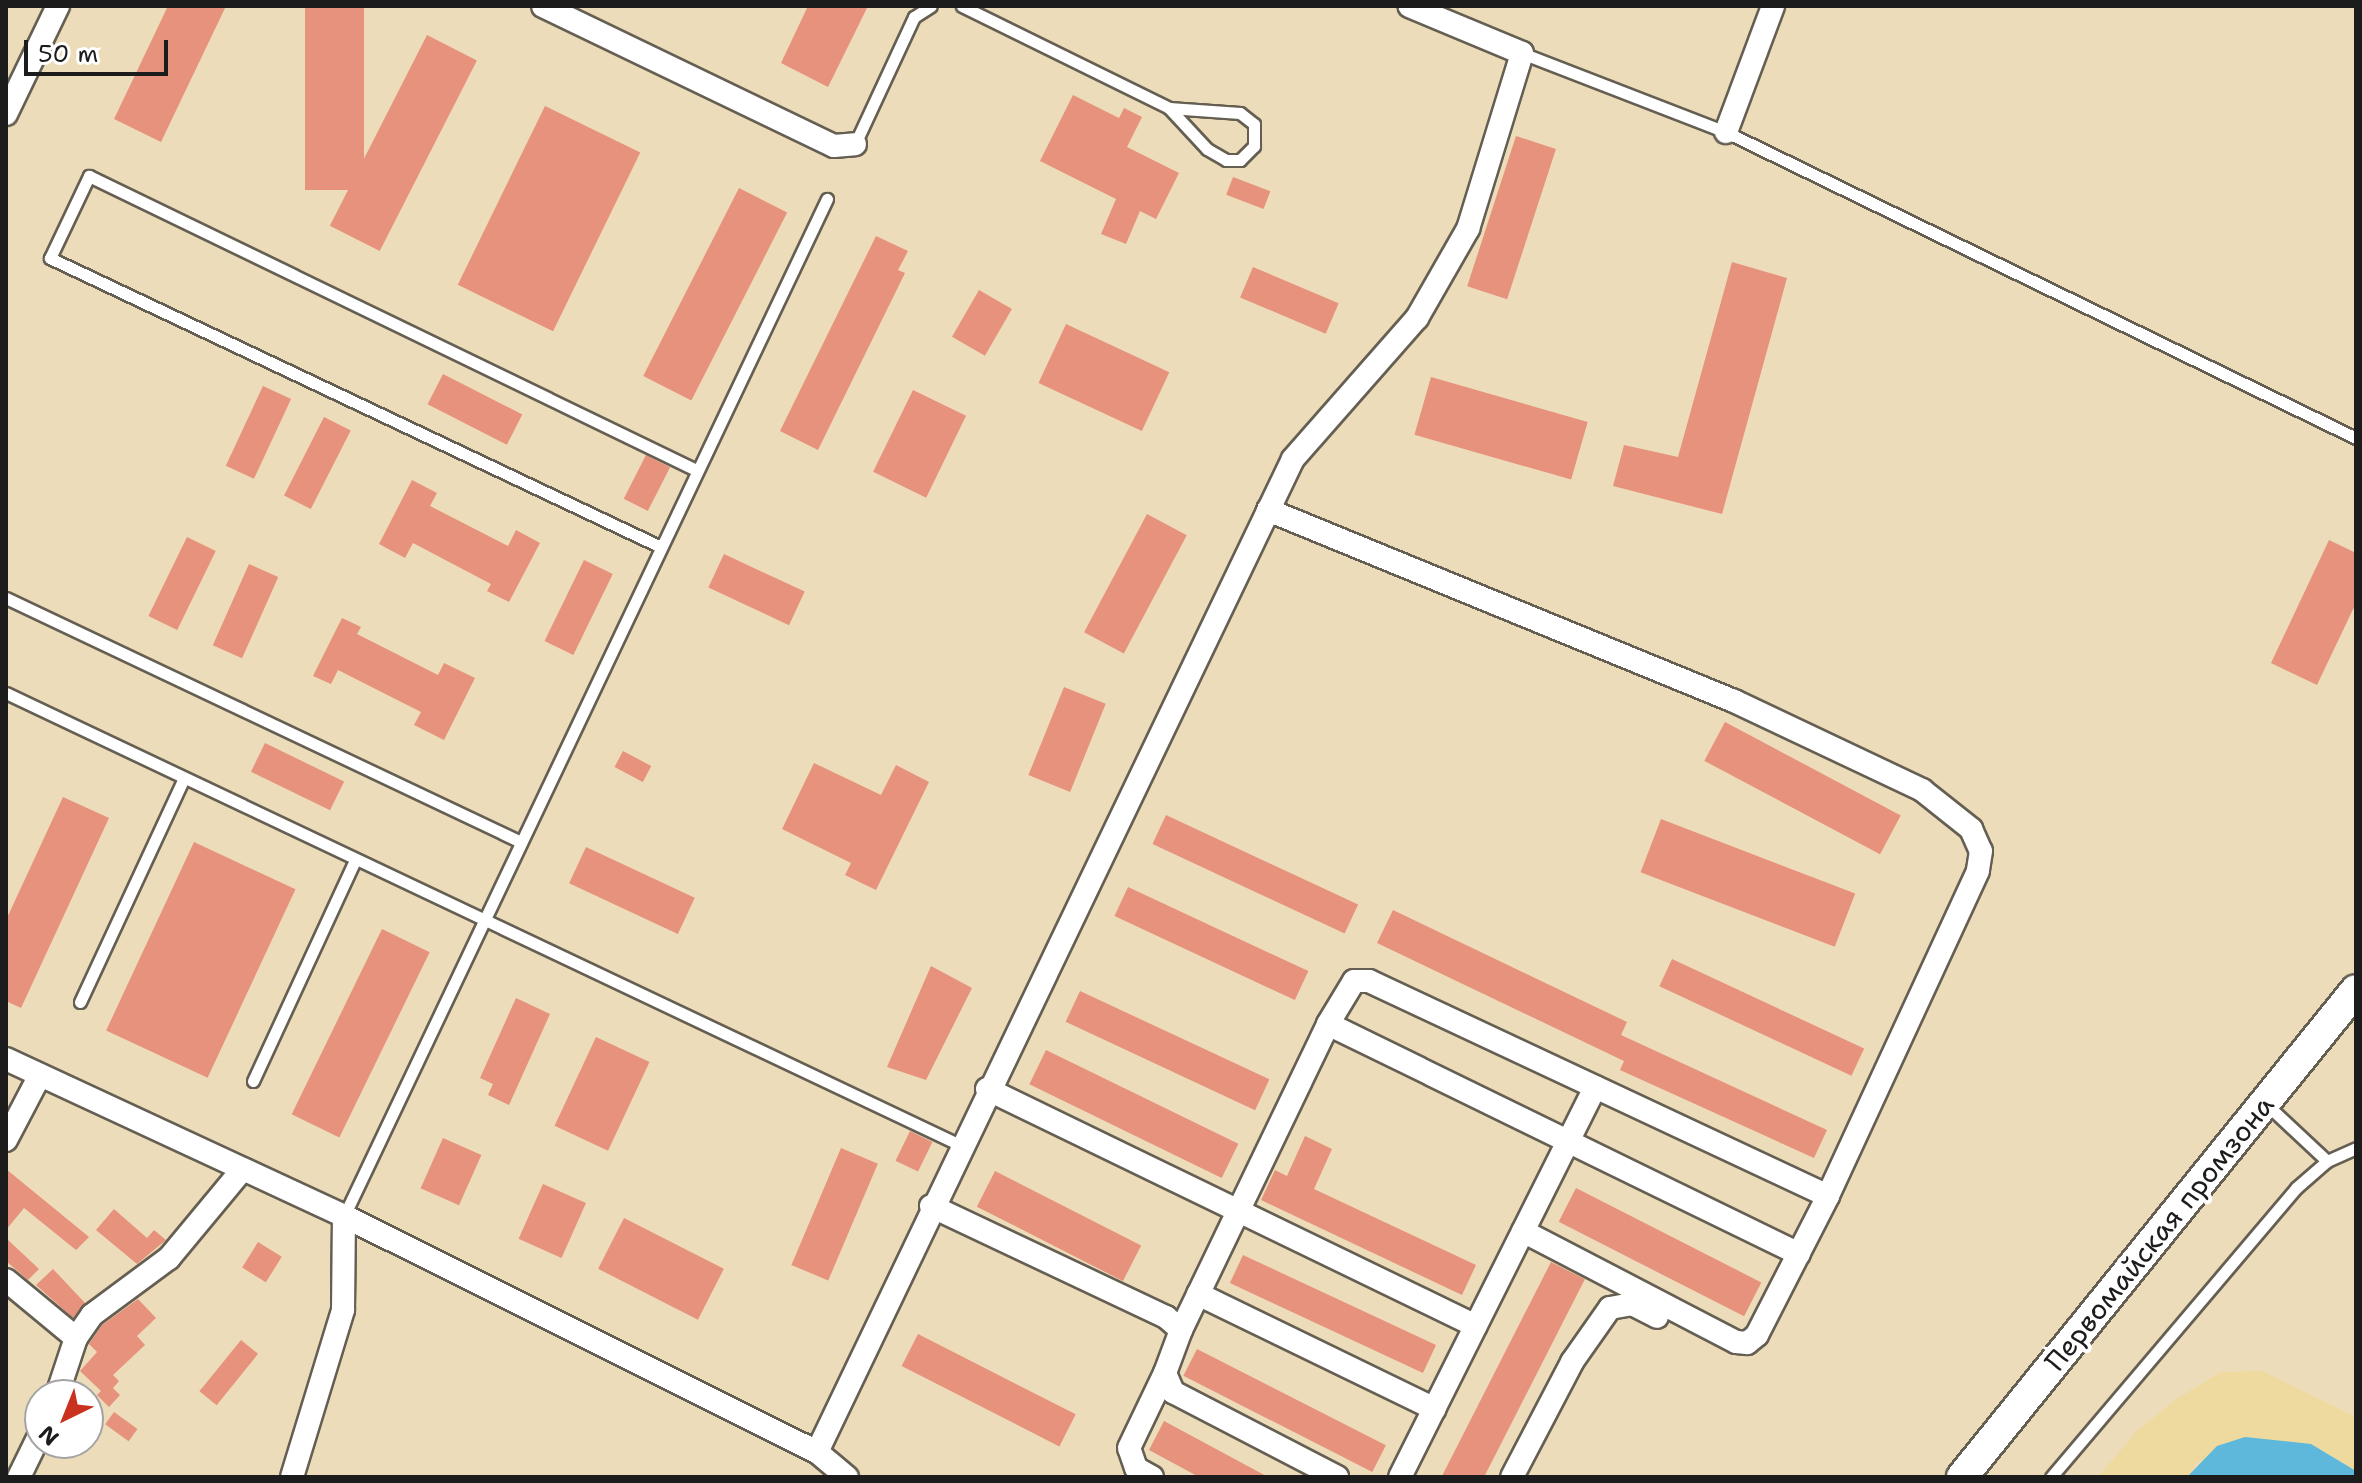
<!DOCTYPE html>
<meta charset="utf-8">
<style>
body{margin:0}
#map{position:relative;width:2362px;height:1483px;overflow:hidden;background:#eddcb9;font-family:"Shantell Sans",sans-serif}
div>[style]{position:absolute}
.sand>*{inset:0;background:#eeda9e}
.water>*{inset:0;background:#5db8db}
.building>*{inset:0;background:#e6927d;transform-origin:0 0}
.roads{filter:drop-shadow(2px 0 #655f53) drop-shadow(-2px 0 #655f53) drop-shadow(0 2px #655f53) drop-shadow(0 -2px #655f53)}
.lane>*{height:11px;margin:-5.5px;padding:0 5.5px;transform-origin:5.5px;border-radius:5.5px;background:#fff}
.street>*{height:22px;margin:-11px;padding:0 11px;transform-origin:11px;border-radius:11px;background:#fff}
.secondary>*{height:30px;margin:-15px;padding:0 15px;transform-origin:15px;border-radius:15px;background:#fff}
span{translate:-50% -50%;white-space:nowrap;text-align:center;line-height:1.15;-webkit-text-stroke:8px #fff;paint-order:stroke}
.street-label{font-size:28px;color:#1c1c1c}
.frame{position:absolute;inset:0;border:8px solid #1c1c1c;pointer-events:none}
.north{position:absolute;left:24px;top:1379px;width:80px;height:80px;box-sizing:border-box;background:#fff;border:2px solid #a4a4a4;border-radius:50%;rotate:223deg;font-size:22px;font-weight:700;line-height:32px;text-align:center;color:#1c1c1c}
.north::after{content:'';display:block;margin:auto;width:28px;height:36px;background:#c8321e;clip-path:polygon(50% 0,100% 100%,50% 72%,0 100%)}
.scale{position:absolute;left:24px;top:40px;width:144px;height:36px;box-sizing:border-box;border:4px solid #1c1c1c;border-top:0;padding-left:10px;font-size:24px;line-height:28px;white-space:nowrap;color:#1c1c1c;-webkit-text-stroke:6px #fff;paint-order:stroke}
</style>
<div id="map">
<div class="sand">
<div style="clip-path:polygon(2262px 1371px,2356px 1417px,2356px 1471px,2311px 1444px,2197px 1462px,2187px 1477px,2098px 1477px,2137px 1431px,2178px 1398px,2221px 1372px)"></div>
</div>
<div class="water">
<div style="clip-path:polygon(2245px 1437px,2311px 1444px,2356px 1471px,2356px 1477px,2187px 1477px,2217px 1446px)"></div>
</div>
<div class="building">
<div style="clip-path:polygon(168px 6px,226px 6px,161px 142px,114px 119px)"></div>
<div style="left:305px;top:6px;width:59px;height:184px"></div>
<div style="clip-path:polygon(808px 6px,868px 6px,828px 87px,781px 63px)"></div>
<div style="left:427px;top:35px;width:56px;height:214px;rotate:27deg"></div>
<div style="clip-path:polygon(1073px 95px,1119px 118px,1124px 108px,1142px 117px,1127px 147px,1179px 173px,1156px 219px,1140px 211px,1126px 244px,1101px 234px,1116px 199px,1040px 161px)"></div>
<div style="left:545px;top:106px;width:106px;height:199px;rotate:26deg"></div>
<div style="left:1516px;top:136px;width:42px;height:158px;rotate:18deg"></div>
<div style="left:1233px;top:177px;width:40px;height:19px;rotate:21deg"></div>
<div style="left:739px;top:188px;width:54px;height:211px;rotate:27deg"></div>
<div style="clip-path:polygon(876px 236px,908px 251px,898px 270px,905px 273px,818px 450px,780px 431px)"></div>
<div style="clip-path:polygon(1732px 262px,1787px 278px,1722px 514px,1613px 486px,1624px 445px,1678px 457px)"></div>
<div style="left:1253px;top:267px;width:93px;height:33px;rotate:23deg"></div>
<div style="left:979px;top:290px;width:38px;height:54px;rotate:30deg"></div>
<div style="left:1066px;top:324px;width:114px;height:65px;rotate:25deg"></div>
<div style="left:443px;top:374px;width:89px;height:34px;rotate:27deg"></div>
<div style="left:1431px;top:377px;width:163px;height:60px;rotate:16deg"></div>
<div style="left:263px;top:386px;width:31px;height:88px;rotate:25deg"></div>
<div style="left:913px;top:390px;width:59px;height:91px;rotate:26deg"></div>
<div style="left:324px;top:417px;width:30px;height:88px;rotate:27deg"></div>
<div style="left:646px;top:455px;width:27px;height:49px;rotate:27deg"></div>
<div style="clip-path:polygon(412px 480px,437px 493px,430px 506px,508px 546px,516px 530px,540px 543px,509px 602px,487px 591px,491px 584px,413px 543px,405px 558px,379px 544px)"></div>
<div style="left:1147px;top:514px;width:45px;height:134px;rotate:28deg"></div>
<div style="left:187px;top:537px;width:32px;height:88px;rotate:26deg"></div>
<div style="clip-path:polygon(2329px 540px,2356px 553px,2356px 603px,2317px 685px,2271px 663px)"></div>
<div style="left:724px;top:554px;width:89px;height:37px;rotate:25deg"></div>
<div style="left:584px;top:560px;width:32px;height:90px;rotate:26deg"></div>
<div style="left:249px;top:564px;width:32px;height:89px;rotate:24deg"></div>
<div style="clip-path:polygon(342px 618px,361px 627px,357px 634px,438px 675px,444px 663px,475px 678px,444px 740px,414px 725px,421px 712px,338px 670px,331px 684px,313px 676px)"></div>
<div style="left:1064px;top:687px;width:45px;height:95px;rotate:22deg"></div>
<div style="left:1725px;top:722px;width:199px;height:44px;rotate:28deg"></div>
<div style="left:265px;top:743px;width:88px;height:32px;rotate:26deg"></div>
<div style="left:623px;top:751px;width:32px;height:18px;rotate:28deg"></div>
<div style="clip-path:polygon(814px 763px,881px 795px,896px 765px,929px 782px,876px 890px,845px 875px,851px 863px,782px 829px)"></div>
<div style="clip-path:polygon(63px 797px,109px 818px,21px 1008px,6px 1001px,6px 920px)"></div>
<div style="left:1166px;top:815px;width:212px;height:32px;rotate:25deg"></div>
<div style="left:1661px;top:819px;width:208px;height:57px;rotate:21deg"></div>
<div style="left:194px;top:842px;width:112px;height:208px;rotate:25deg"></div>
<div style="left:586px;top:847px;width:120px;height:40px;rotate:25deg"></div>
<div style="left:1128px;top:887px;width:199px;height:32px;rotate:25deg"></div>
<div style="clip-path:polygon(1393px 910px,1627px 1022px,1621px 1035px,1827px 1130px,1814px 1158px,1620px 1070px,1624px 1061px,1377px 943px)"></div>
<div style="left:382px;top:929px;width:53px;height:206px;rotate:26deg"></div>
<div style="left:1672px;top:959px;width:212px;height:30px;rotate:25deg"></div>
<div style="clip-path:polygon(931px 966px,972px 988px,926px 1080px,887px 1067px)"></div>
<div style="left:1080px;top:991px;width:209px;height:34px;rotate:25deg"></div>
<div style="clip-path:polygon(516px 998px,550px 1014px,509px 1105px,488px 1095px,493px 1084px,480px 1078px)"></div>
<div style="left:596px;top:1037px;width:59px;height:98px;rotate:25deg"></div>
<div style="left:1046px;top:1050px;width:214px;height:38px;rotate:26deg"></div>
<div style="left:910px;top:1131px;width:25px;height:33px;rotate:26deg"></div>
<div style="clip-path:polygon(1305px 1136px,1332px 1149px,1314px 1189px,1476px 1265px,1462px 1295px,1261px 1200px,1275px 1170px,1287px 1176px)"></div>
<div style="left:443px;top:1138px;width:42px;height:55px;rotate:24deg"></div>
<div style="left:841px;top:1148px;width:40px;height:127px;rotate:23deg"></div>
<div style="clip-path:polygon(6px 1169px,89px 1237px,76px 1250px,24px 1208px,6px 1230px)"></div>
<div style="left:995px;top:1171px;width:164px;height:40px;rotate:27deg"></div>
<div style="left:543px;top:1184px;width:47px;height:60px;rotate:24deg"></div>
<div style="left:1576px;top:1188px;width:208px;height:38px;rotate:27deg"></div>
<div style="clip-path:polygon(114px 1209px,147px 1238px,154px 1230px,166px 1240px,137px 1264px,96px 1230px)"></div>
<div style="left:624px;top:1218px;width:112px;height:57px;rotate:27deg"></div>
<div style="clip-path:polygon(6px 1238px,39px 1269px,28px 1280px,6px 1261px)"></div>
<div style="left:258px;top:1242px;width:28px;height:30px;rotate:32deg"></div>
<div style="left:1243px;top:1255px;width:213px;height:31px;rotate:25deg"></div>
<div style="left:1551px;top:1262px;width:38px;height:241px;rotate:27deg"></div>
<div style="clip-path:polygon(53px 1269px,85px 1303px,73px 1318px,36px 1285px)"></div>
<div style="clip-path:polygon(138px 1299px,156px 1318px,137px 1336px,145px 1345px,113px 1375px,119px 1381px,113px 1388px,120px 1395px,109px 1407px,97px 1395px,101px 1391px,80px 1371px,97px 1352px,89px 1344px,102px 1325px)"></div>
<div style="left:918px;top:1334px;width:177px;height:36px;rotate:27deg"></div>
<div style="left:241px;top:1340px;width:22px;height:66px;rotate:39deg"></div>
<div style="left:1197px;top:1349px;width:212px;height:30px;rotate:27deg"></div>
<div style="left:114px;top:1412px;width:29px;height:15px;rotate:36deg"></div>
<div style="clip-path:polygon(1164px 1421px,1268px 1477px,1199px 1477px,1149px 1450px)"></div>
</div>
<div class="roads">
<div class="lane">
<div style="left:962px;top:6px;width:231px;rotate:26.2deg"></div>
<div style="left:1169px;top:108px;width:56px;rotate:47.2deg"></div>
<div style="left:1207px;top:149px;width:22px;rotate:30deg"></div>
<div style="left:1226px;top:160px;width:14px"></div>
<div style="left:1240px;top:160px;width:20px;rotate:-45deg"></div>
<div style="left:1254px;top:146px;width:22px;rotate:-90deg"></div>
<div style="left:1254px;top:124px;width:18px;rotate:-142deg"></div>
<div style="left:1240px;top:113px;width:71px;rotate:-176deg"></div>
<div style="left:1522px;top:53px;width:219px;rotate:21.2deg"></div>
<div style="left:1726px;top:132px;width:700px;rotate:25.91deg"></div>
<div style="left:855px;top:144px;width:140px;rotate:-65.1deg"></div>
<div style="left:914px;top:17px;width:20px;rotate:-33deg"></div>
<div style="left:661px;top:547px;width:676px;rotate:-154.69deg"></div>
<div style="left:50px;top:258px;width:91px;rotate:-64.6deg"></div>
<div style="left:89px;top:176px;width:674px;rotate:25.84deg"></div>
<div style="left:6px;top:598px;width:568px;rotate:25.35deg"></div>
<div style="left:6px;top:693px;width:1056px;rotate:25.35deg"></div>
<div style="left:80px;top:1002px;width:247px;rotate:-65.1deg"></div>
<div style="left:253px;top:1081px;width:243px;rotate:-65.2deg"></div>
<div style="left:2265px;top:1103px;width:85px;rotate:43.1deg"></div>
<div style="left:344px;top:1216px;width:1126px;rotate:-64.6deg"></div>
<div style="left:2051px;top:1477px;width:379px;rotate:-49.7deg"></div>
<div style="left:2296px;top:1188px;width:41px;rotate:-41.1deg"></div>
<div style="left:2327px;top:1161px;width:32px;rotate:-24deg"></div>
</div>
<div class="street">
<div style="left:543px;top:6px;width:323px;rotate:25.7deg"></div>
<div style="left:834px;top:146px;width:21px;rotate:-5deg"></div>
<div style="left:6px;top:114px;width:120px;rotate:-64.3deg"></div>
<div style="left:1726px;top:132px;width:134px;rotate:-69.5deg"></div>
<div style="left:1268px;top:510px;width:504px;rotate:22.29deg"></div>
<div style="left:1734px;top:701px;width:208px;rotate:25.3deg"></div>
<div style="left:1922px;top:790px;width:63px;rotate:38.5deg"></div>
<div style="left:1971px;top:829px;width:24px;rotate:66deg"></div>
<div style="left:1981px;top:851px;width:20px;rotate:99deg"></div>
<div style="left:1978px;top:871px;width:358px;rotate:114.8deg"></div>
<div style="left:1828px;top:1196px;width:156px;rotate:117.1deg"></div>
<div style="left:1757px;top:1335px;width:13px;rotate:141deg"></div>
<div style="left:1747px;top:1343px;width:11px;rotate:-175deg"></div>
<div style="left:1736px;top:1342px;width:240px;rotate:-152.5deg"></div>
<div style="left:1328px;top:1024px;width:524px;rotate:26.03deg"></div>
<div style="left:6px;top:1059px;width:373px;rotate:24.9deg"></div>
<div style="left:344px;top:1216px;width:529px;rotate:26.52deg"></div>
<div style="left:817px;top:1452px;width:39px;rotate:40deg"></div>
<div style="left:987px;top:1089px;width:543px;rotate:25.86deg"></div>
<div style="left:6px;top:1140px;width:73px;rotate:-62.4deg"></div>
<div style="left:931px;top:1206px;width:260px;rotate:25.3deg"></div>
<div style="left:1166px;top:1317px;width:20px;rotate:41deg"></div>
<div style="left:1181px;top:1330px;width:46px;rotate:110.4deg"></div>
<div style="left:1165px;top:1373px;width:21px;rotate:67deg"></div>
<div style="left:1173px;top:1392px;width:185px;rotate:27.4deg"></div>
<div style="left:6px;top:1280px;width:91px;rotate:39.6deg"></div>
<div style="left:1198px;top:1294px;width:263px;rotate:25.9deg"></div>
<div style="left:1181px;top:1330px;width:339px;rotate:-64.3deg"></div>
<div style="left:1328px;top:1024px;width:50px;rotate:-58.8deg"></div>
<div style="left:1354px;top:981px;width:15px"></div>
<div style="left:1369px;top:981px;width:507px;rotate:25.1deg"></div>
<div style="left:57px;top:1395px;width:60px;rotate:-71.6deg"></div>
<div style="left:76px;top:1338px;width:28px;rotate:-55deg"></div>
<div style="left:92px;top:1315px;width:96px;rotate:-36.5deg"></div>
<div style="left:169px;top:1258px;width:114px;rotate:-50.3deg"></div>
<div style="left:817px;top:1452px;width:1101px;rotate:-64.39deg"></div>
<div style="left:1293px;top:459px;width:188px;rotate:-48.7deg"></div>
<div style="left:1417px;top:318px;width:103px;rotate:-60.2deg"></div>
<div style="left:1468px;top:229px;width:184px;rotate:-72.9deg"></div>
<div style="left:1522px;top:53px;width:122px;rotate:-157.4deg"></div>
<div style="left:19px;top:1477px;width:48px;rotate:-64deg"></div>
<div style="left:292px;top:1477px;width:175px;rotate:-73deg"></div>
<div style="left:343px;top:1310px;width:94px;rotate:-89.4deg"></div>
<div style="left:1152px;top:1477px;width:18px;rotate:-151deg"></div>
<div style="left:1136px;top:1468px;width:21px;rotate:-109deg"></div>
<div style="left:1129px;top:1448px;width:83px;rotate:-64.4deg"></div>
<div style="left:1400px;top:1477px;width:436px;rotate:-63.4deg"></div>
<div style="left:1512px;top:1477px;width:130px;rotate:-62.4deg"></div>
<div style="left:1572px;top:1362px;width:66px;rotate:-54.9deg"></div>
<div style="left:1610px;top:1308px;width:22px;rotate:-10deg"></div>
<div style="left:1632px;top:1304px;width:28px;rotate:27deg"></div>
</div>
<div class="secondary">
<div style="left:1962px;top:1477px;width:626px;rotate:-51.03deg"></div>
</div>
</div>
<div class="street-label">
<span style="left:2159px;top:1233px;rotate:-51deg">Первомайская промзона</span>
</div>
<div class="frame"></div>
<div class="north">N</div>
<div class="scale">50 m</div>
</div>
